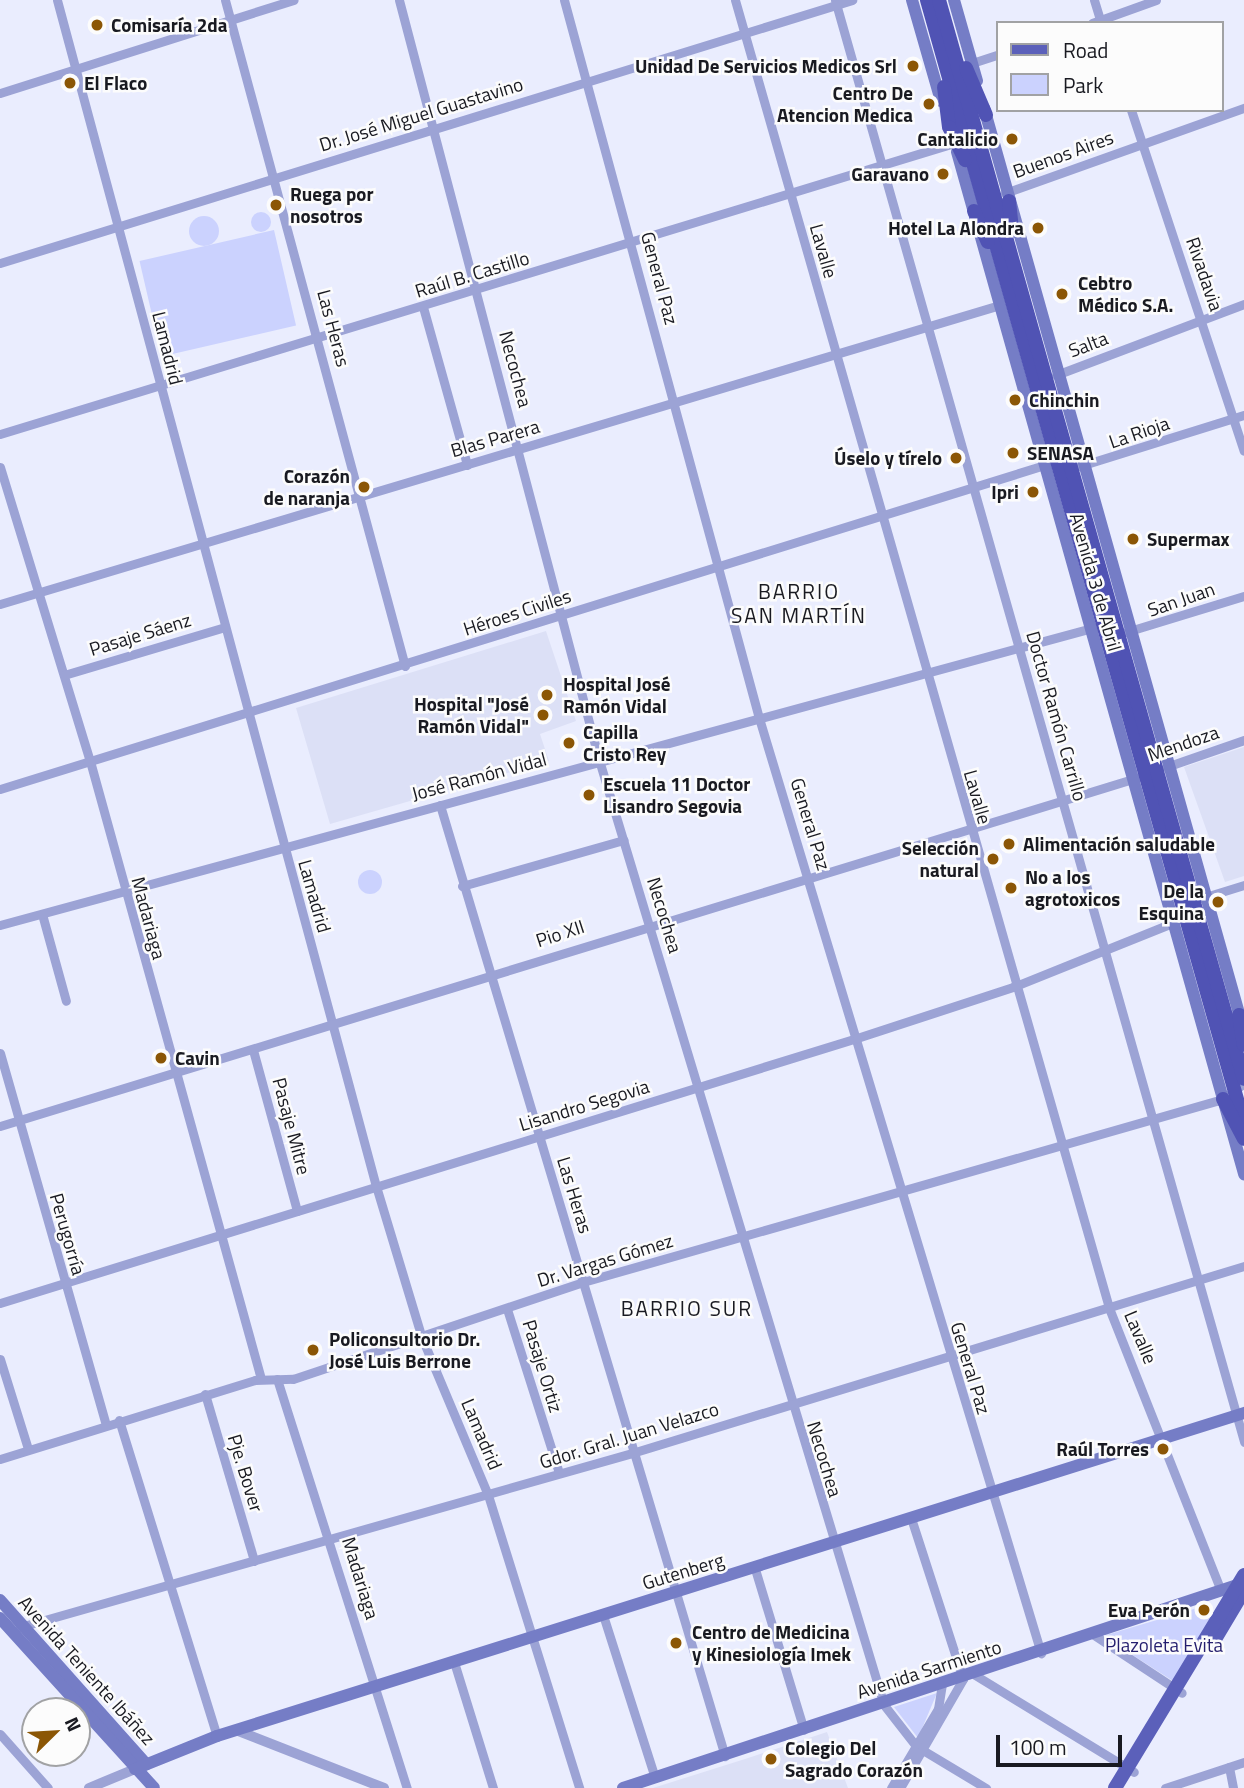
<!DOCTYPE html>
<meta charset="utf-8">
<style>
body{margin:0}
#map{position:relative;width:1244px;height:1788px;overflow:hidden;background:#eaedfe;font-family:"Titillium Web",sans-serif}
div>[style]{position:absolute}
.built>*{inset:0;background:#dce0f6}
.green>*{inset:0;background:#cbd2fe;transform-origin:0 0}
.round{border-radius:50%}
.minor>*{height:9px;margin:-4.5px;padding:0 4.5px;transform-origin:4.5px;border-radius:4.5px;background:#9ca3d5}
.tertiary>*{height:10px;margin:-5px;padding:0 5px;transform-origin:5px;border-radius:5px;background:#9ca3d5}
.secondary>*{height:12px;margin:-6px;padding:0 6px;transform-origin:6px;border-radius:6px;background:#757dc6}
.primary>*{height:14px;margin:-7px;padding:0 7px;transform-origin:7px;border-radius:7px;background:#5b60ba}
.trunk>*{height:14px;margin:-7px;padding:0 7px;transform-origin:7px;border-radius:7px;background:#5053b4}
.dots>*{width:19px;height:19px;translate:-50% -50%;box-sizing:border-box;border:4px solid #fcfcfc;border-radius:50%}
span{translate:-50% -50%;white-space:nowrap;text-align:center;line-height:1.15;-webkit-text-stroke:5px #fcfcfc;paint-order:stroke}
.poi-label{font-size:19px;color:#191a21;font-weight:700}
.left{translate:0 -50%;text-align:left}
.right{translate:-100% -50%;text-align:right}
.street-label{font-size:19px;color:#191a21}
.park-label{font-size:19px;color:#241e6e}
.neighbourhood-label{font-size:21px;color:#191a21;letter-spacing:2px}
.legend{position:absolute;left:996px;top:21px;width:228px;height:91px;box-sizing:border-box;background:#fcfcfc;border:2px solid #a1a2a4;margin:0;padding:9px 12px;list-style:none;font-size:21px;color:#191a21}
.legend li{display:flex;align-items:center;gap:14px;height:35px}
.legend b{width:35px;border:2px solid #a1a2a4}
.north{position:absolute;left:21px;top:1697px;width:70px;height:70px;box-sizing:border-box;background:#fcfcfc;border:2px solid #a1a2a4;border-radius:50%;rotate:66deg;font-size:19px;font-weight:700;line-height:28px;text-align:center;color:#191a21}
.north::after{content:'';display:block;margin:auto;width:24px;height:32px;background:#8b5605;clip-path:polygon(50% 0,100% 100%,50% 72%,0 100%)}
.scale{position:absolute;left:996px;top:1735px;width:126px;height:32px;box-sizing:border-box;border:4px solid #191a21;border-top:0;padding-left:9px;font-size:21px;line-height:24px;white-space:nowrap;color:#191a21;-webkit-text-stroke:5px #fcfcfc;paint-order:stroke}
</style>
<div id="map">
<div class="built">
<div style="clip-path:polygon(546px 631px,576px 721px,540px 734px,549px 761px,330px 824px,296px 708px)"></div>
<div style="clip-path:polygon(1244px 747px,1244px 876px,1225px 882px,1184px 767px)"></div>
<div style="clip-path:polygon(827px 1732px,848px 1788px,653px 1788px,745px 1759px)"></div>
</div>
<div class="green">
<div class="round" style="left:251px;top:212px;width:20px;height:20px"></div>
<div class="round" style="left:189px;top:216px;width:30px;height:30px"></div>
<div style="left:274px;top:230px;width:98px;height:138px;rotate:77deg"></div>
<div class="round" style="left:358px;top:870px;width:24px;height:24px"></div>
<div style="clip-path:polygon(1197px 1608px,1212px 1615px,1173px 1681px,1103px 1636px)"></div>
<div style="clip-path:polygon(937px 1693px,918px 1738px,894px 1707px)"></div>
</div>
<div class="minor">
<div style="left:57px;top:0;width:1228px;rotate:74.95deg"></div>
<div style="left:376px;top:1186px;width:159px;rotate:73.2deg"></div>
<div style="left:422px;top:1338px;width:170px;rotate:67.2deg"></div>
<div style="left:488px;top:1495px;width:307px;rotate:72.7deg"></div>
<div style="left:225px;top:0;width:690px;rotate:74.88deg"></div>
<div style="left:399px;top:0;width:786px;rotate:75.26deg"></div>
<div style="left:599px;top:760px;width:987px;rotate:73.22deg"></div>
<div style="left:884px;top:1705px;width:52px;rotate:52deg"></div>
<div style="left:916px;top:1746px;width:82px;rotate:31deg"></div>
<div style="left:564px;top:0;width:744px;rotate:74.81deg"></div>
<div style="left:759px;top:718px;width:977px;rotate:73.22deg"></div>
<div style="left:735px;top:0;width:1360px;rotate:74.04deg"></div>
<div style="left:1109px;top:1308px;width:304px;rotate:68.4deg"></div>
<div style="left:835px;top:0;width:1499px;rotate:74.16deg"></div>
<div style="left:1094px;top:0;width:24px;rotate:73deg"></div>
<div style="left:1092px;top:23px;width:68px;rotate:-19.8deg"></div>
<div style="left:969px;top:64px;width:29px;rotate:-18deg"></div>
<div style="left:0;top:93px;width:308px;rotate:-17.6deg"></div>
<div style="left:1131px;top:110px;width:359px;rotate:71.7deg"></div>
<div style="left:1005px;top:193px;width:254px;rotate:-19.6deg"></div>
<div style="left:0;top:263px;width:892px;rotate:-17.15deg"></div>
<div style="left:423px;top:307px;width:164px;rotate:74.4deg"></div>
<div style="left:1056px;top:375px;width:201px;rotate:-20.7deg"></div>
<div style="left:0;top:434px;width:997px;rotate:-16.96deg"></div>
<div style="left:1080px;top:466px;width:172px;rotate:-17.3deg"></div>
<div style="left:0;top:467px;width:307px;rotate:73deg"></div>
<div style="left:90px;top:761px;width:641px;rotate:74.53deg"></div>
<div style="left:0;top:604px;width:1044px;rotate:-16.65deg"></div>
<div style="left:1126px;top:632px;width:123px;rotate:-17deg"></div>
<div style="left:64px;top:675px;width:168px;rotate:-16.6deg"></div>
<div style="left:1166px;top:767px;width:83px;rotate:-19.1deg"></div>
<div style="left:0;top:789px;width:1097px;rotate:-17.23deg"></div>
<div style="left:440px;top:805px;width:993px;rotate:73.32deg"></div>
<div style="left:462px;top:886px;width:168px;rotate:-15.9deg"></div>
<div style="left:1202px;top:898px;width:44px;rotate:-17.2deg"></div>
<div style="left:42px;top:914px;width:90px;rotate:74.6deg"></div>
<div style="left:0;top:925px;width:1135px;rotate:-15.22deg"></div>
<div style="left:253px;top:1050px;width:167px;rotate:74.7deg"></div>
<div style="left:0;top:1053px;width:386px;rotate:74.1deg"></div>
<div style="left:0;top:1126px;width:1188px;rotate:-17.03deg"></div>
<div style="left:0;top:1303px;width:897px;rotate:-17.18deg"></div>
<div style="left:857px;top:1038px;width:164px;rotate:-18.1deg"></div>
<div style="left:1013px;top:987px;width:175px;rotate:-21.9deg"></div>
<div style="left:507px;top:1309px;width:172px;rotate:72.4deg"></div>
<div style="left:0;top:1359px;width:94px;rotate:72.7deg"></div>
<div style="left:277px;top:1379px;width:429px;rotate:72.4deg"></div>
<div style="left:205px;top:1394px;width:174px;rotate:73.6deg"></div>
<div style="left:119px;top:1420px;width:331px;rotate:72.8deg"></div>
<div style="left:0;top:1459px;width:267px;rotate:-17.2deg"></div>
<div style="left:255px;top:1380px;width:38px;rotate:-2deg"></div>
<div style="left:293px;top:1379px;width:306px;rotate:-18.5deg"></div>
<div style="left:583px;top:1282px;width:666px;rotate:-15.96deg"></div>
<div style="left:1223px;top:1099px;width:26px;rotate:-37deg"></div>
<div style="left:755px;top:1569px;width:168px;rotate:73.1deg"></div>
<div style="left:603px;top:1615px;width:171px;rotate:72.3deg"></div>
<div style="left:20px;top:1627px;width:636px;rotate:-15.87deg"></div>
<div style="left:632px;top:1453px;width:640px;rotate:-16.99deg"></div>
<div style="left:1094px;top:1635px;width:105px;rotate:33.4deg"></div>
<div style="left:454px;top:1662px;width:132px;rotate:72.8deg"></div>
<div style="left:975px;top:1675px;width:186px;rotate:31.4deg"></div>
<div style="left:0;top:1734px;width:72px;rotate:48.4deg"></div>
<div style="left:1229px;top:1767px;width:21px;rotate:79deg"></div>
<div style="left:891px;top:1788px;width:92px;rotate:-59.3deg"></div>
<div style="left:938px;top:1709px;width:24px;rotate:-81deg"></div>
<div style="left:900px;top:1788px;width:126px;rotate:-60deg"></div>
<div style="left:963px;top:1679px;width:166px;rotate:-107.9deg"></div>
<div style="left:1165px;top:1788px;width:83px;rotate:-18.2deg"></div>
</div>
<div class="tertiary">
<div style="left:236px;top:1730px;width:159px;rotate:21.4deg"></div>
<div style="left:89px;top:1788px;width:50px;rotate:-22.4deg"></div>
</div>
<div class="secondary">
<div style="left:912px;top:0;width:105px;rotate:74deg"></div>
<div style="left:954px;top:0;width:84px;rotate:74.1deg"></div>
<div style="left:984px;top:108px;width:952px;rotate:74.27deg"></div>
<div style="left:957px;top:152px;width:1062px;rotate:74.31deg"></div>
<div style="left:0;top:1600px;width:220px;rotate:48.3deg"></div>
<div style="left:0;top:1618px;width:229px;rotate:47.8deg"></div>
<div style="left:135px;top:1769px;width:88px;rotate:-21.9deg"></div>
<div style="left:217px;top:1736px;width:1077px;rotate:-17.46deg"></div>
<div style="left:623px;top:1788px;width:647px;rotate:-18.29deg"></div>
</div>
<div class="primary">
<div style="left:1211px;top:1646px;width:61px;rotate:-59.2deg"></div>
<div style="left:1115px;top:1788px;width:249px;rotate:-58.8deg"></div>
</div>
<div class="trunk">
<div style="left:927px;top:0;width:1168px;rotate:74.25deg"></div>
<div style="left:939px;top:0;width:1121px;rotate:74.22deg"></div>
<div style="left:966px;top:68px;width:51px;rotate:66.9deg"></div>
<div style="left:944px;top:87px;width:40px;rotate:82.9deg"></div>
<div style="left:949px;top:127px;width:37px;rotate:64deg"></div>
<div style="left:1009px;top:201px;width:30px;rotate:84deg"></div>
<div style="left:974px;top:211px;width:34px;rotate:66deg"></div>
<div style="left:1239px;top:1015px;width:30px;rotate:81deg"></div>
<div style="left:1223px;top:1099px;width:45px;rotate:62.3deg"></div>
</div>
<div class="dots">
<div style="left:97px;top:25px;background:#8b5605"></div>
<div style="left:913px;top:66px;background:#8b5605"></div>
<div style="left:70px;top:83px;background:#8b5605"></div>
<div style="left:929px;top:104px;background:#8b5605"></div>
<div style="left:1012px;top:139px;background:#8b5605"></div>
<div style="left:943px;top:174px;background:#8b5605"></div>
<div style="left:276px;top:205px;background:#8b5605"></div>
<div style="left:1038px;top:228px;background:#8b5605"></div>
<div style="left:1062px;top:294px;background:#8b5605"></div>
<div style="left:1015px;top:400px;background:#8b5605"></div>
<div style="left:1013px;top:453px;background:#8b5605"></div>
<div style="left:956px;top:458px;background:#8b5605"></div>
<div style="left:364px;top:487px;background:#8b5605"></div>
<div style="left:1033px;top:492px;background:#8b5605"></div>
<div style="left:1133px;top:539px;background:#8b5605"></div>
<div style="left:547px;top:695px;background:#8b5605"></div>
<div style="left:543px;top:715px;background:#8b5605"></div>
<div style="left:569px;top:743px;background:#8b5605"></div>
<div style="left:589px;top:795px;background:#8b5605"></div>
<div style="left:1009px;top:844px;background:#8b5605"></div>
<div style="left:993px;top:859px;background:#8b5605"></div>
<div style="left:1011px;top:888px;background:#8b5605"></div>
<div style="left:1218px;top:902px;background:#8b5605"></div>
<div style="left:161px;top:1058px;background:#8b5605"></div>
<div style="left:313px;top:1350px;background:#8b5605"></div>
<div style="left:1163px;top:1449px;background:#8b5605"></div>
<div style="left:1204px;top:1610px;background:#8b5605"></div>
<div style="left:676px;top:1643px;background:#8b5605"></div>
<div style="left:771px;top:1759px;background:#8b5605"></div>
</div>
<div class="poi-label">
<span class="left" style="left:111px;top:25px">Comisaría 2da</span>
<span class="right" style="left:897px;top:66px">Unidad De Servicios Medicos Srl</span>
<span class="left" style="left:84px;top:83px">El Flaco</span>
<span class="right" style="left:913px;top:104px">Centro De<br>Atencion Medica</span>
<span class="right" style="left:998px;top:139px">Cantalicio</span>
<span class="right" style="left:929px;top:174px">Garavano</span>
<span class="left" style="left:290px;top:205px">Ruega por<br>nosotros</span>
<span class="right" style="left:1024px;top:228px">Hotel La Alondra</span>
<span class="left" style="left:1078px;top:294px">Cebtro<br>Médico S.A.</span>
<span class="left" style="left:1029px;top:400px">Chinchin</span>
<span class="left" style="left:1027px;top:453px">SENASA</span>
<span class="right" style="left:942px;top:458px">Úselo y tírelo</span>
<span class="right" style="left:350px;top:487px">Corazón<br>de naranja</span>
<span class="right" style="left:1019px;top:492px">Ipri</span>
<span class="left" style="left:1147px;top:539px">Supermax</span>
<span class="left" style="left:563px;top:695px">Hospital José<br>Ramón Vidal</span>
<span class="right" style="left:529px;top:715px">Hospital "José<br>Ramón Vidal"</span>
<span class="left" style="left:583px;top:743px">Capilla<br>Cristo Rey</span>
<span class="left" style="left:603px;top:795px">Escuela 11 Doctor<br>Lisandro Segovia</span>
<span class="left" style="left:1023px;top:844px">Alimentación saludable</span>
<span class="right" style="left:979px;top:859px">Selección<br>natural</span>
<span class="left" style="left:1025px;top:888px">No a los<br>agrotoxicos</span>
<span class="right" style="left:1204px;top:902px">De la<br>Esquina</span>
<span class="left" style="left:175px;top:1058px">Cavin</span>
<span class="left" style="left:329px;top:1350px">Policonsultorio Dr.<br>José Luis Berrone</span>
<span class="right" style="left:1149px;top:1449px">Raúl Torres</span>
<span class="right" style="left:1190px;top:1610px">Eva Perón</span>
<span class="left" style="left:692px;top:1643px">Centro de Medicina<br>y Kinesiología Imek</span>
<span class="left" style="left:785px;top:1759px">Colegio Del<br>Sagrado Corazón</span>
</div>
<div class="street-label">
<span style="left:421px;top:114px;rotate:-17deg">Dr. José Miguel Guastavino</span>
<span style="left:1063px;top:154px;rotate:-20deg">Buenos Aires</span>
<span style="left:824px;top:251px;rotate:74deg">Lavalle</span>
<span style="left:472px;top:274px;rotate:-17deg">Raúl B. Castillo</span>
<span style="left:1205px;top:274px;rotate:71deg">Rivadavia</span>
<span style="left:660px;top:278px;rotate:75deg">General Paz</span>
<span style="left:334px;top:328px;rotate:75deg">Las Heras</span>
<span style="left:1088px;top:344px;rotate:-21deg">Salta</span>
<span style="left:168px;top:348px;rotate:76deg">Lamadrid</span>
<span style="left:516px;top:369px;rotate:75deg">Necochea</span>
<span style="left:1139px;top:432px;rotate:-19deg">La Rioja</span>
<span style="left:495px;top:438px;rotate:-16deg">Blas Parera</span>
<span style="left:1096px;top:582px;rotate:74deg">Avenida 3 de Abril</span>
<span style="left:1181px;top:599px;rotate:-19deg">San Juan</span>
<span style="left:517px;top:612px;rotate:-18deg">Héroes Civiles</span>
<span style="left:140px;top:634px;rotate:-17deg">Pasaje Sáenz</span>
<span style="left:1057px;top:716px;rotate:74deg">Doctor Ramón Carrillo</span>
<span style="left:1183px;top:743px;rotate:-19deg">Mendoza</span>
<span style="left:479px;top:776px;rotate:-15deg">José Ramón Vidal</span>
<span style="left:978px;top:797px;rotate:74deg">Lavalle</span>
<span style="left:811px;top:824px;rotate:73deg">General Paz</span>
<span style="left:315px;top:896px;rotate:74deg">Lamadrid</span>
<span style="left:665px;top:915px;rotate:73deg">Necochea</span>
<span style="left:149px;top:918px;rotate:75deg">Madariaga</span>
<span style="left:560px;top:933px;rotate:-18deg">Pio XII</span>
<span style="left:584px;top:1105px;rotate:-17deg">Lisandro Segovia</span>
<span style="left:292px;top:1126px;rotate:75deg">Pasaje Mitre</span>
<span style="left:575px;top:1195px;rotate:73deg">Las Heras</span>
<span style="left:68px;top:1234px;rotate:74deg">Perugorría</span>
<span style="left:605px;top:1260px;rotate:-17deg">Dr. Vargas Gómez</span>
<span style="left:1141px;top:1337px;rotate:67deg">Lavalle</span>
<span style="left:543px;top:1366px;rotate:73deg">Pasaje Ortiz</span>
<span style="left:971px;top:1368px;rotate:73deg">General Paz</span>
<span style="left:482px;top:1434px;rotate:67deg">Lamadrid</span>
<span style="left:629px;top:1435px;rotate:-17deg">Gdor. Gral. Juan Velazco</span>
<span style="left:825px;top:1459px;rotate:73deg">Necochea</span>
<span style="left:246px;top:1473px;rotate:73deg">Pje. Bover</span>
<span style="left:683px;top:1571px;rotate:-17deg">Gutenberg</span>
<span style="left:361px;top:1578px;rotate:73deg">Madariaga</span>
<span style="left:929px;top:1669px;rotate:-18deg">Avenida Sarmiento</span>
<span style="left:87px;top:1670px;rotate:48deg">Avenida Teniente Ibáñez</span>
</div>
<div class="park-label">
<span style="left:1164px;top:1645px">Plazoleta Evita</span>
</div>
<div class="neighbourhood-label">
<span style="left:799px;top:603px">BARRIO<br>SAN MARTÍN</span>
<span style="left:687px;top:1308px">BARRIO SUR</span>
</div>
<ul class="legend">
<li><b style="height:9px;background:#5b60ba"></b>Road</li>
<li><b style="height:19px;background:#cbd2fe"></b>Park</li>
</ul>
<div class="north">N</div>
<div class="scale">100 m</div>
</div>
